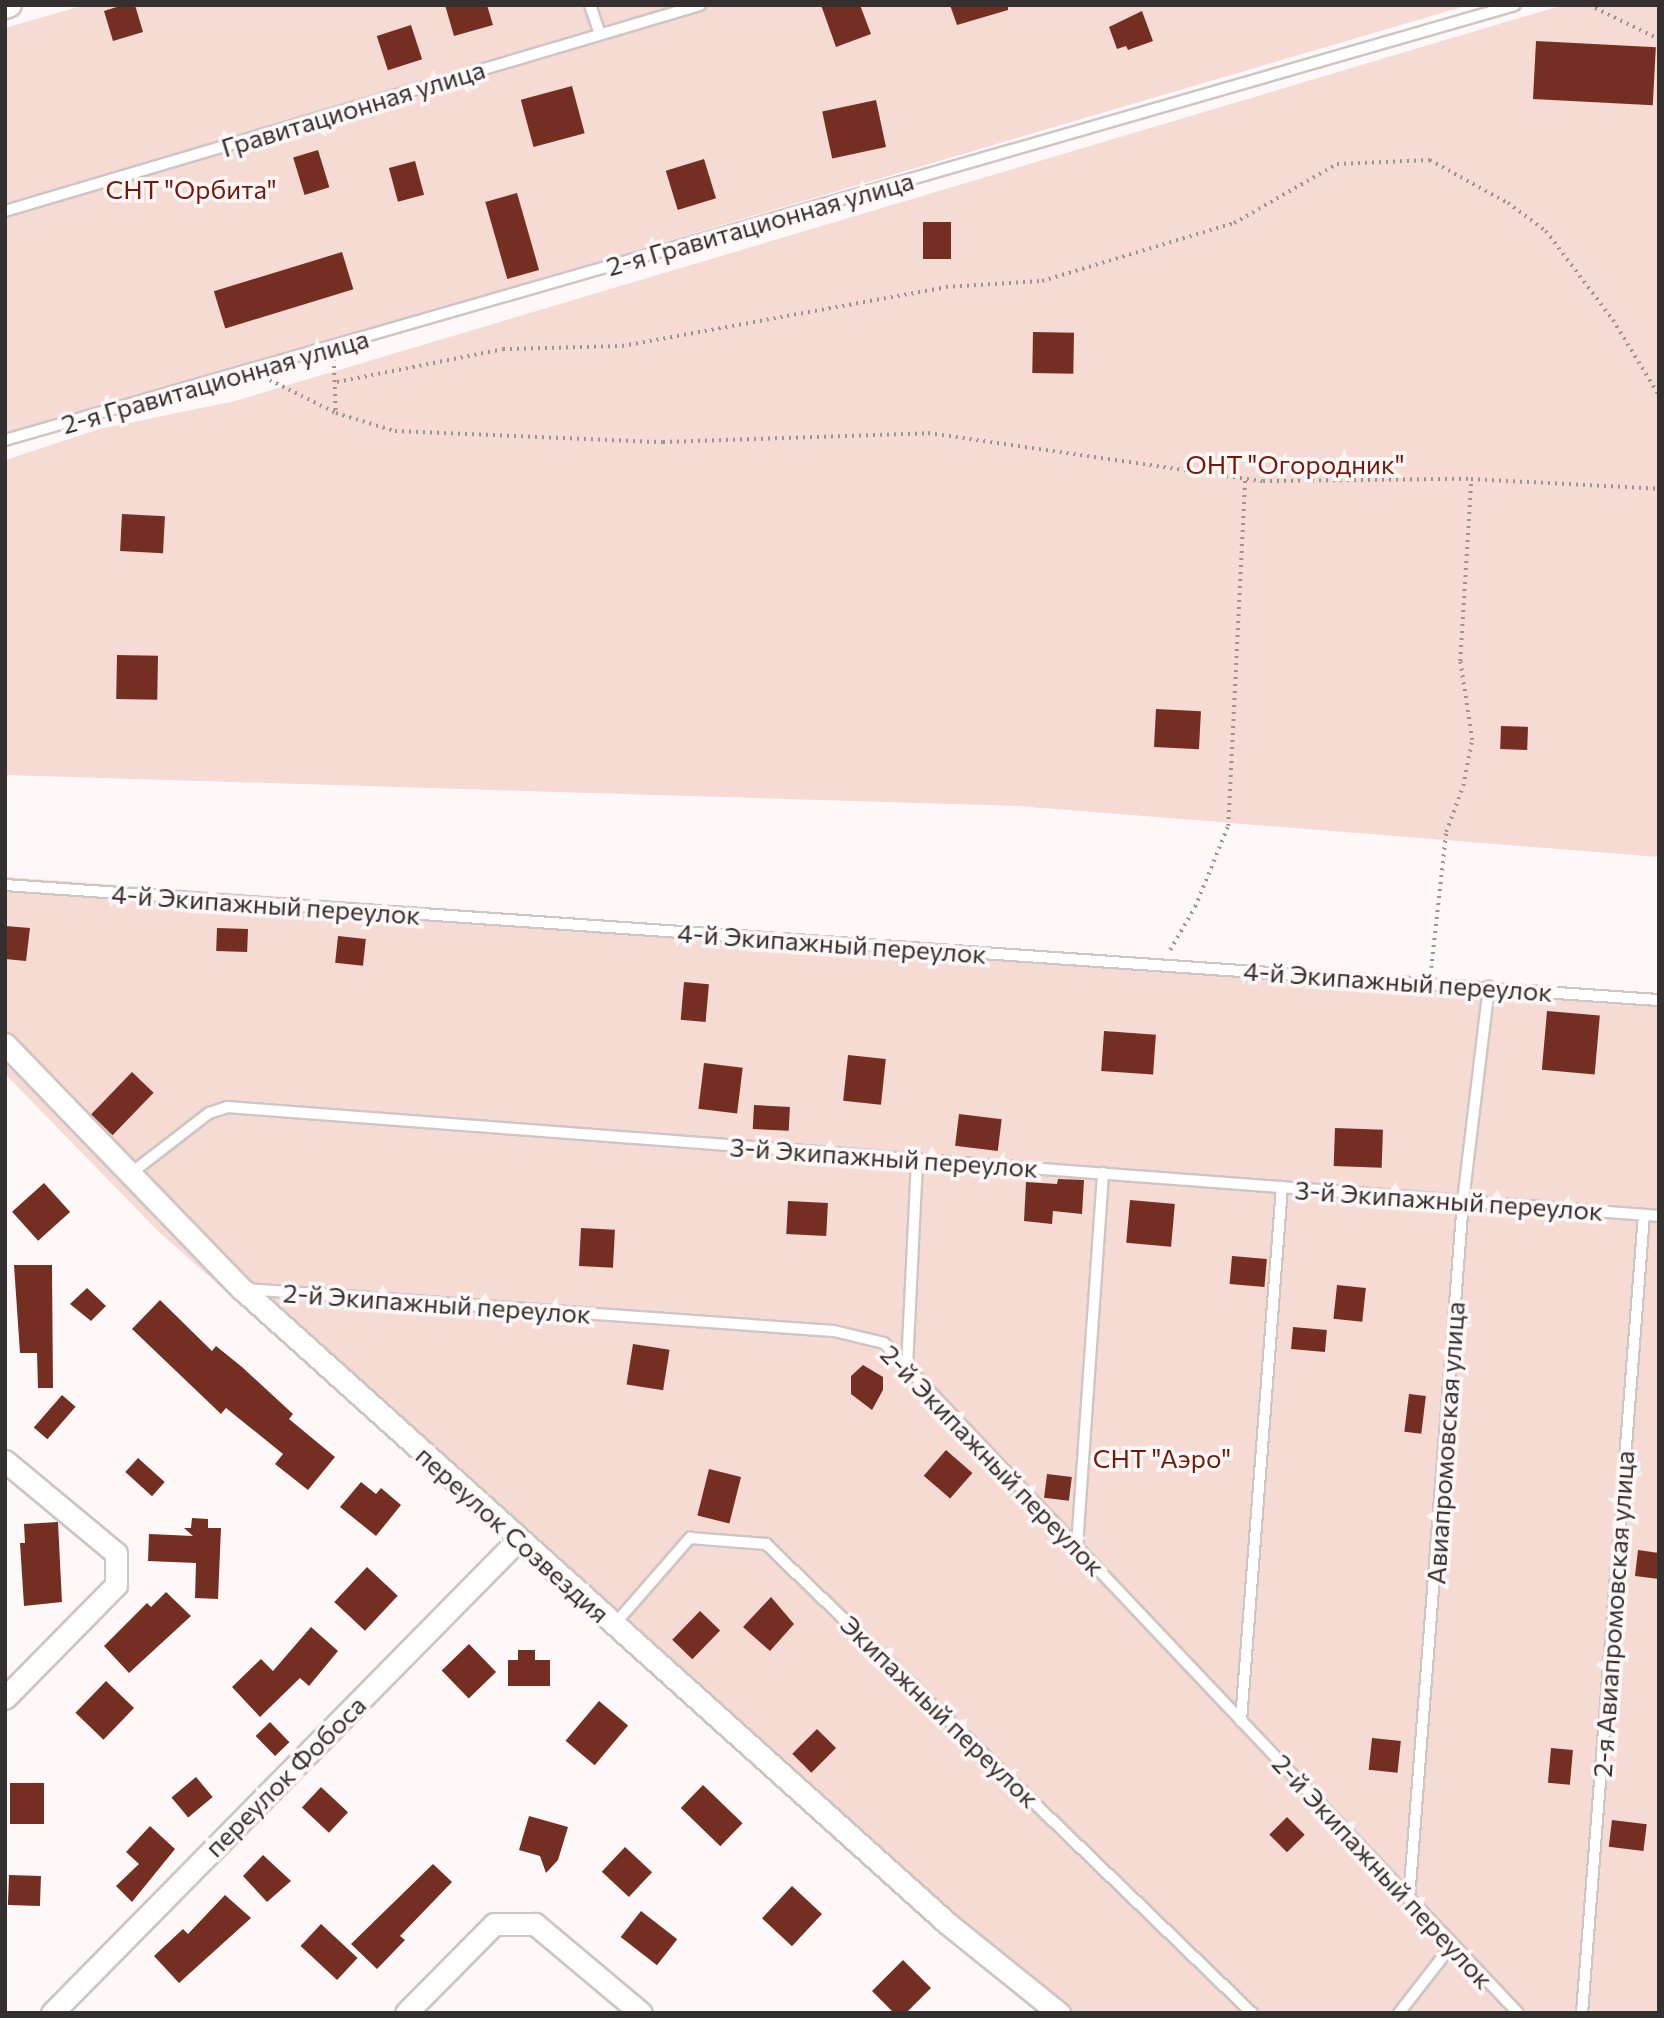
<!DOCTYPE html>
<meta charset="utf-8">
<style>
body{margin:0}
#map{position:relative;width:1664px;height:2018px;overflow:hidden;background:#fef9f8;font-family:Commissioner,sans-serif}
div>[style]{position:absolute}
.green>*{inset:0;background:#f6dad4}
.building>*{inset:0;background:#752f22;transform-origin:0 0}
.path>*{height:3.5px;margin-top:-1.75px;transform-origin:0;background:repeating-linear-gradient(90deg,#9a9594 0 2px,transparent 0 7px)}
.roads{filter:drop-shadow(2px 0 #cfc5c3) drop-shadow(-2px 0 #cfc5c3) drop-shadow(0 2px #cfc5c3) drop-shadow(0 -2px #cfc5c3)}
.service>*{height:10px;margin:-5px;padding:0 5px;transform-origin:5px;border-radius:5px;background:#fff}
.minor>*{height:21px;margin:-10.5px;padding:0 10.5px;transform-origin:10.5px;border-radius:10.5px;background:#fff}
span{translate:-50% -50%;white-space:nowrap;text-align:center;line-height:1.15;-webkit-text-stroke:7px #fef9f8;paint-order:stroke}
.street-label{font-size:26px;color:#34302f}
.park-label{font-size:26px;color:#771807}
.frame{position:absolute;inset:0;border:7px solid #34302f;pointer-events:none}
</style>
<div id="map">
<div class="green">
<div style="clip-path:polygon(85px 5px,1469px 5px,5px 436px,5px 28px)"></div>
<div style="clip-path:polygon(1563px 5px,1659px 5px,1659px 857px,1018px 806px,5px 775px,5px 460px,100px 429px,235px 401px)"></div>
<div style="clip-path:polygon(5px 877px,1659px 995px,1659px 2013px,1037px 2013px,159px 1232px,5px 1074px)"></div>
</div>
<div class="building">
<div style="clip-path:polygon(123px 5px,135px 5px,143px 32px,113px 41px,104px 11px)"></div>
<div style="clip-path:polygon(445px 5px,487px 5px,493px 25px,454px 36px)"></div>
<div style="clip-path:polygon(821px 5px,860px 5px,871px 34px,836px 47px)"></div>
<div style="clip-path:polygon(950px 5px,1008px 5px,1008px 10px,957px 25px)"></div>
<div style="clip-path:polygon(1142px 11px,1153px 41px,1128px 50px,1126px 46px,1117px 49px,1109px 27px)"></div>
<div style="left:411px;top:25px;width:36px;height:36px;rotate:72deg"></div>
<div style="left:1536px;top:41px;width:120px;height:58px;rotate:3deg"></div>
<div style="left:572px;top:86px;width:49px;height:53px;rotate:75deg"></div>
<div style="left:876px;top:100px;width:48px;height:55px;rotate:78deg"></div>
<div style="left:318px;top:150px;width:39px;height:26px;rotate:73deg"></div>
<div style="left:704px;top:159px;width:41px;height:40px;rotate:73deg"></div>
<div style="left:415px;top:161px;width:35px;height:27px;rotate:75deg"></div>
<div style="left:517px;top:193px;width:80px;height:33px;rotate:74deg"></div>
<div style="left:923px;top:222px;width:28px;height:37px"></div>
<div style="left:342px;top:252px;width:39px;height:134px;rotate:73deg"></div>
<div style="left:1033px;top:332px;width:41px;height:41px;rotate:1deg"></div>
<div style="left:122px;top:514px;width:43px;height:37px;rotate:3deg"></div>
<div style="left:117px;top:655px;width:41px;height:44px;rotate:1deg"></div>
<div style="left:1156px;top:709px;width:45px;height:38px;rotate:3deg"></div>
<div style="left:1501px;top:726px;width:27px;height:23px;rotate:2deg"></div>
<div style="clip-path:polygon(5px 926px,30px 928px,26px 961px,5px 959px)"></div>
<div style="left:217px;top:928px;width:31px;height:23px;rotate:2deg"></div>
<div style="left:338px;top:936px;width:28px;height:27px;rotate:6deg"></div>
<div style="left:684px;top:982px;width:25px;height:38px;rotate:5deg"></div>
<div style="left:1547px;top:1011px;width:53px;height:59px;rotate:5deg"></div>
<div style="left:1104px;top:1031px;width:52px;height:40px;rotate:4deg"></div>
<div style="left:848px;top:1055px;width:38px;height:46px;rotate:6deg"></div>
<div style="left:704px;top:1063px;width:39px;height:46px;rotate:7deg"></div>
<div style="left:132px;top:1072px;width:30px;height:59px;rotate:44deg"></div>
<div style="left:754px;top:1105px;width:36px;height:24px;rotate:3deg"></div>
<div style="left:959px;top:1114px;width:43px;height:32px;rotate:7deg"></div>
<div style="left:1335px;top:1128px;width:48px;height:38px;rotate:2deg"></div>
<div style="clip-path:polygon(1058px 1179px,1084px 1180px,1082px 1214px,1053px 1211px,1052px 1224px,1024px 1221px,1026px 1182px,1057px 1184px)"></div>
<div style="left:44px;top:1183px;width:39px;height:43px;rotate:48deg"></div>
<div style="left:1130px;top:1200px;width:45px;height:43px;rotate:5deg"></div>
<div style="left:788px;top:1201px;width:40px;height:33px;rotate:3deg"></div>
<div style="left:581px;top:1228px;width:34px;height:38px;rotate:3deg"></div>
<div style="left:1232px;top:1256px;width:35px;height:28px;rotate:5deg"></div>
<div style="clip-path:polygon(14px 1265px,52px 1265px,53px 1388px,38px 1388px,37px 1353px,20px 1353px)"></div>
<div style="left:1337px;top:1285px;width:29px;height:34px;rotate:6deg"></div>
<div style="clip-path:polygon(87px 1288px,106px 1306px,91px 1321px,70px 1304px)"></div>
<div style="clip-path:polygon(160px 1300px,212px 1351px,216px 1346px,242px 1367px,293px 1414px,289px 1419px,335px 1457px,308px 1490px,275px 1464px,283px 1454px,226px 1408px,221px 1414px,132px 1329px)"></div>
<div style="left:1293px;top:1327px;width:34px;height:22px;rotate:5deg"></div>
<div style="left:633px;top:1344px;width:37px;height:41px;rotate:9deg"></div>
<div style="clip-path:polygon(863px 1365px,883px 1377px,883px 1390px,872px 1410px,851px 1394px,851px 1376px)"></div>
<div style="left:1409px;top:1394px;width:17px;height:38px;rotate:7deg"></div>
<div style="left:62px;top:1395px;width:18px;height:43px;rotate:41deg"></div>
<div style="left:946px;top:1450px;width:35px;height:34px;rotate:41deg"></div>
<div style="left:138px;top:1458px;width:36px;height:19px;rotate:42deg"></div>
<div style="left:709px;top:1469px;width:33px;height:48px;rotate:14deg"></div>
<div style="left:1047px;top:1474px;width:25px;height:24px;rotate:7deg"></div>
<div style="clip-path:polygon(361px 1482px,376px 1494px,381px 1488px,401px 1505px,376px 1536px,340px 1507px)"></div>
<div style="clip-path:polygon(192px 1518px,208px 1519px,208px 1528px,221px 1528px,218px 1599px,195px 1598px,196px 1563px,148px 1561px,149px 1534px,193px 1536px,184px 1528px,191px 1528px)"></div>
<div style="clip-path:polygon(58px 1522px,62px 1602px,24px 1606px,20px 1543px,25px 1543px,24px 1524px)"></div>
<div style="clip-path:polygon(1638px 1550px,1659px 1553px,1659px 1579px,1635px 1576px)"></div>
<div style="left:367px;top:1567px;width:42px;height:48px;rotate:43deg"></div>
<div style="clip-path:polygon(166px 1592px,191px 1616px,129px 1673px,104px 1646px,147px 1603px,151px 1607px)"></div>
<div style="clip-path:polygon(771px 1597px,794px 1624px,770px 1651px,743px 1627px)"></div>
<div style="left:700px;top:1611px;width:28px;height:40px;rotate:44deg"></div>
<div style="clip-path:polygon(311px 1627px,338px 1651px,309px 1686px,300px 1678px,260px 1717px,232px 1687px,261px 1659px,273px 1671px)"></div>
<div style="left:469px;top:1644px;width:39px;height:38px;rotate:46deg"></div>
<div style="clip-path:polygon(518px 1650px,535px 1650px,535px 1660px,550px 1660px,550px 1686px,508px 1686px,508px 1660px,518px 1660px)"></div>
<div style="left:106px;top:1681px;width:39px;height:44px;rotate:44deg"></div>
<div style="left:599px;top:1701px;width:38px;height:52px;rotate:40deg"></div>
<div style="left:270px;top:1722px;width:28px;height:20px;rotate:46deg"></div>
<div style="left:817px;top:1729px;width:27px;height:35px;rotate:45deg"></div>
<div style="left:1372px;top:1738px;width:29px;height:32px;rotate:6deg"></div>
<div style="left:1551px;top:1748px;width:22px;height:35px;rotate:5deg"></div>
<div style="left:196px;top:1777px;width:26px;height:32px;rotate:50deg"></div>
<div style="left:10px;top:1783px;width:34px;height:41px"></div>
<div style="left:703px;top:1785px;width:55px;height:32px;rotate:44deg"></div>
<div style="left:321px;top:1787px;width:37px;height:28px;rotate:43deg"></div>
<div style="clip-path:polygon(529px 1816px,568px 1827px,558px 1860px,546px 1873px,540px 1856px,519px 1850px)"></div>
<div style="left:1287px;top:1817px;width:25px;height:25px;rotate:45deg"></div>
<div style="left:1612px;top:1820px;width:35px;height:27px;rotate:7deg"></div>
<div style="clip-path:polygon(150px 1826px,175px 1849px,132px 1902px,116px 1886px,139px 1864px,126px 1852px)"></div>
<div style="left:625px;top:1847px;width:37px;height:34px;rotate:43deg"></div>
<div style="clip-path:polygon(263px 1855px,291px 1881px,267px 1902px,243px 1876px)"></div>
<div style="clip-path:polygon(433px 1864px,452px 1882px,400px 1936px,405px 1940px,377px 1969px,351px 1944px)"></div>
<div style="left:9px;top:1875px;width:32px;height:30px;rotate:2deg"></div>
<div style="left:792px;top:1886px;width:41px;height:44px;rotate:43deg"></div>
<div style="clip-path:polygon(225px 1895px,251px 1918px,179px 1983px,154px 1956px,183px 1929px,188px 1934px)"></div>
<div style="left:641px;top:1911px;width:46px;height:33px;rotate:38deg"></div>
<div style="left:321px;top:1924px;width:50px;height:30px;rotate:43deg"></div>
<div style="clip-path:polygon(903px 1960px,931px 1988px,906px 2013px,894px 2013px,872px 1991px)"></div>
</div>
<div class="path">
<div style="left:1589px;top:5px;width:78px;rotate:25.9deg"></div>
<div style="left:334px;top:359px;width:54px;rotate:87.9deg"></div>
<div style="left:270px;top:380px;width:74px;rotate:26.6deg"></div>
<div style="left:336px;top:413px;width:62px;rotate:17deg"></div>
<div style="left:395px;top:431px;width:268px;rotate:2.4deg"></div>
<div style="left:663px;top:442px;width:265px;rotate:-1.9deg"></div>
<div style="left:928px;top:433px;width:338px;rotate:8.2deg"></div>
<div style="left:1263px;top:481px;width:208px;rotate:-0.6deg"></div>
<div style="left:1471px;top:479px;width:188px;rotate:3deg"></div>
<div style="left:337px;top:382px;width:169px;rotate:-11.2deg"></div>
<div style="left:503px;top:349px;width:119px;rotate:-1.4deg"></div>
<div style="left:622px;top:346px;width:329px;rotate:-10.3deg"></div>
<div style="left:946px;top:287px;width:96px;rotate:-3.6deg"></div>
<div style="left:1042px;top:281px;width:201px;rotate:-16.8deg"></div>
<div style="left:1234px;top:223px;width:119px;rotate:-29.8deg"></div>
<div style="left:1337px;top:164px;width:93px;rotate:-2.5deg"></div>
<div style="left:1430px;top:160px;width:89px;rotate:28.9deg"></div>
<div style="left:1508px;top:203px;width:47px;rotate:36.4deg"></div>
<div style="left:1546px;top:231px;width:111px;rotate:53deg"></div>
<div style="left:1613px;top:320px;width:88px;rotate:58.5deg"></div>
<div style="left:1170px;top:950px;width:50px;rotate:-59.8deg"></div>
<div style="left:1195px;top:907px;width:87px;rotate:-67.8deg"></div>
<div style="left:1228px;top:826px;width:347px;rotate:-87.2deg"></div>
<div style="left:1431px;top:968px;width:137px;rotate:-83.7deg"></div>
<div style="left:1446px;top:832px;width:49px;rotate:-69.7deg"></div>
<div style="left:1463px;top:786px;width:47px;rotate:-78.9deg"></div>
<div style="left:1472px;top:740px;width:80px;rotate:-98.6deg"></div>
<div style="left:1460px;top:661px;width:182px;rotate:-86.5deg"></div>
</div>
<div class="roads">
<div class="service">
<div style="left:590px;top:5px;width:31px;rotate:71deg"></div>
<div style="left:5px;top:211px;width:725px;rotate:-16.51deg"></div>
<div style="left:5px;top:440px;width:1571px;rotate:-16.07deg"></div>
<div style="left:5px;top:885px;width:1658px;rotate:3.98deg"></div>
<div style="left:130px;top:1174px;width:100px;rotate:-37.7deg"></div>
<div style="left:209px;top:1113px;width:19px;rotate:-18deg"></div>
<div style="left:227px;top:1107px;width:1436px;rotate:4.35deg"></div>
<div style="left:245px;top:1289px;width:590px;rotate:4.08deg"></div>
<div style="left:834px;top:1331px;width:51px;rotate:13.5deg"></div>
<div style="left:884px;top:1343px;width:922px;rotate:46.58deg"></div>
<div style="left:907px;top:1366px;width:207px;rotate:-87.2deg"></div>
<div style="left:1077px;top:1546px;width:374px;rotate:-86deg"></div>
<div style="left:614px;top:1625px;width:116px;rotate:-48.9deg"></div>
<div style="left:690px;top:1538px;width:76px;rotate:4.5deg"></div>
<div style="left:766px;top:1544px;width:675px;rotate:43.98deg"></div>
<div style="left:1241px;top:1721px;width:536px;rotate:-85.61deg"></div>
<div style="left:1409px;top:1899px;width:700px;rotate:-85.58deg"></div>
<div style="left:1463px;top:1201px;width:216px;rotate:-83.1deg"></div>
<div style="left:1399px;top:2013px;width:86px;rotate:-52.1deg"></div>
<div style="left:1582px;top:2013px;width:800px;rotate:-85.56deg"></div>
</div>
<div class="minor">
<div style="left:5px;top:7px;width:5px;rotate:-22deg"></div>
<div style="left:5px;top:1044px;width:341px;rotate:46deg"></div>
<div style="left:242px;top:1289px;width:948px;rotate:41.96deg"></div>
<div style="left:947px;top:1923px;width:144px;rotate:38.8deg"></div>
<div style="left:5px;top:1461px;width:144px;rotate:39.7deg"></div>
<div style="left:116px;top:1553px;width:32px;rotate:90deg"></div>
<div style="left:116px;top:1585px;width:158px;rotate:134.5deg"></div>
<div style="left:52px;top:2013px;width:664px;rotate:-45.43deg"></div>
<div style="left:406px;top:2013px;width:125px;rotate:-45.3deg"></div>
<div style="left:494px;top:1924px;width:41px"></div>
<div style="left:535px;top:1924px;width:138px;rotate:40deg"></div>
</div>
</div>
<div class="street-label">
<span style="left:353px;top:108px;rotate:-17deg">Гравитационная улица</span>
<span style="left:760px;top:223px;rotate:-16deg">2-я Гравитационная улица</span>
<span style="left:215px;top:381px;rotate:-16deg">2-я Гравитационная улица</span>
<span style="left:266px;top:904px;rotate:4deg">4-й Экипажный переулок</span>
<span style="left:832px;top:943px;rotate:4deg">4-й Экипажный переулок</span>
<span style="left:1398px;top:981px;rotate:4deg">4-й Экипажный переулок</span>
<span style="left:884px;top:1157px;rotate:4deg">3-й Экипажный переулок</span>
<span style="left:1449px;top:1200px;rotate:4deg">3-й Экипажный переулок</span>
<span style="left:437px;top:1303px;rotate:4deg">2-й Экипажный переулок</span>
<span style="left:1445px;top:1443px;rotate:-86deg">Авиапромовская улица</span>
<span style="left:993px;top:1460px;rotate:46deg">2-й Экипажный переулок</span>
<span style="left:513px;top:1534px;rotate:42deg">переулок Созвездия</span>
<span style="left:1613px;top:1614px;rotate:-86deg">2-я Авиапромовская улица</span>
<span style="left:940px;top:1711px;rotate:44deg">Экипажный переулок</span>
<span style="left:285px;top:1776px;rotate:-45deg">переулок Фобоса</span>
<span style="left:1383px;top:1871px;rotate:47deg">2-й Экипажный переулок</span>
</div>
<div class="park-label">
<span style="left:191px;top:189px">СНТ "Орбита"</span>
<span style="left:1295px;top:464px">ОНТ "Огородник"</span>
<span style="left:1162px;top:1458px">СНТ "Аэро"</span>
</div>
<div class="frame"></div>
</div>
